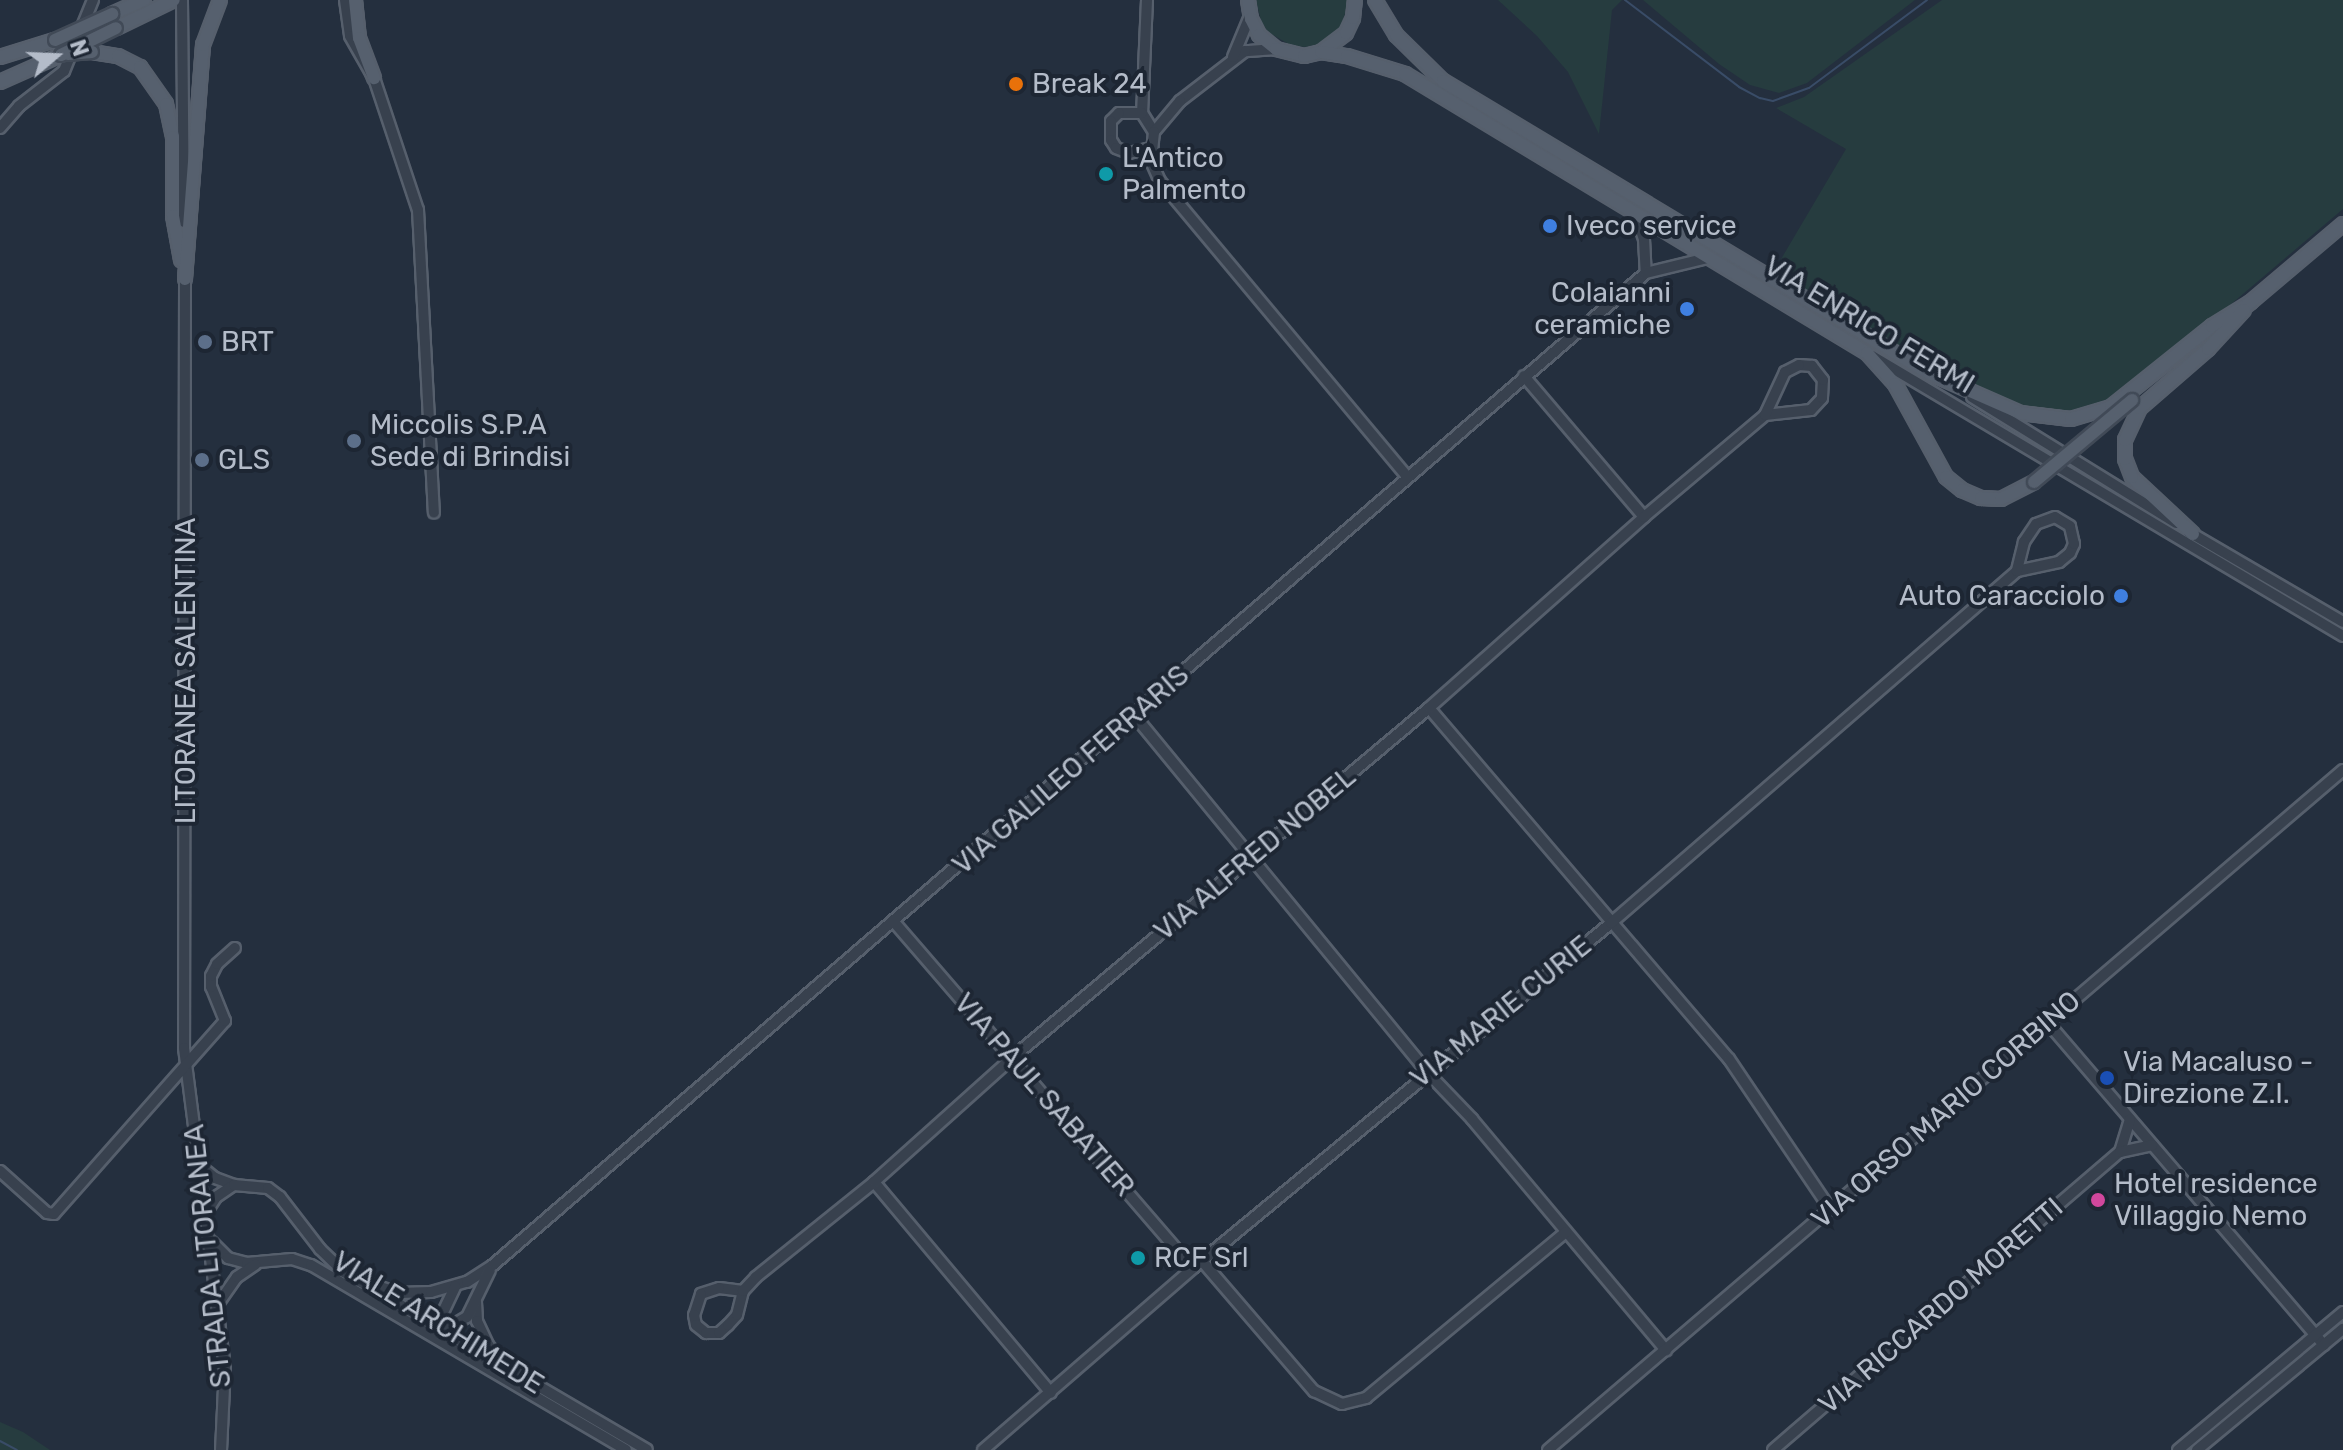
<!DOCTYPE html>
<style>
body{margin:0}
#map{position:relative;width:2343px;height:1450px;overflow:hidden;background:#242f3e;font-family:Rubik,sans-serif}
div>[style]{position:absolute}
.green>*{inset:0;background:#263c3f}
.stream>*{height:2px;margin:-1px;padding:0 1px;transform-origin:1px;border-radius:1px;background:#394c67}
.roads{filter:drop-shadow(2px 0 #565f6c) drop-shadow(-2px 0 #565f6c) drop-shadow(0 2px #565f6c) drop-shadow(0 -2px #565f6c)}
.minor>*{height:10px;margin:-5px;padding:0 5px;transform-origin:5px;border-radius:5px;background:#38414e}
.major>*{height:12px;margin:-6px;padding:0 6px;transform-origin:6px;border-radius:6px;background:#56606e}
.bridges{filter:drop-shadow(2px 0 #414a57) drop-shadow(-2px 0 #414a57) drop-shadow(0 2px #414a57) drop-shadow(0 -2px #414a57)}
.major-bridge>*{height:12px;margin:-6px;padding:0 6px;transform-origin:6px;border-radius:6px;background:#56606e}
.dots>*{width:22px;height:22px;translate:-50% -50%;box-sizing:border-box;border:4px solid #1d2633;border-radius:50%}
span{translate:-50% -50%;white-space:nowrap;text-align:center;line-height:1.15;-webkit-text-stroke:8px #1d2633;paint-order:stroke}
.poi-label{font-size:28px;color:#b4bcc9}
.left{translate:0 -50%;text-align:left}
.right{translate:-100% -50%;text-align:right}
.street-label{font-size:28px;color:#b4bcc9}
.north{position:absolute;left:16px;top:16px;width:80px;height:80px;-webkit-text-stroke:6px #1d2633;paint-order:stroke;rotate:71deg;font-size:22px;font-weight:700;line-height:32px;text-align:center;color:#b4bcc9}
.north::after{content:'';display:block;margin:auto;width:28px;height:36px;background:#b4bcc9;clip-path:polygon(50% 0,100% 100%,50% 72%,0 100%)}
</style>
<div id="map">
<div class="green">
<div style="clip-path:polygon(1256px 0,1349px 0,1341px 27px,1319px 44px,1306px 47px,1292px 46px,1268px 32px,1261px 21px)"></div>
<div style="clip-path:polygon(1498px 0,1622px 0,1612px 10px,1599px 134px,1568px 72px,1537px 36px)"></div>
<div style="clip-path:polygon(1643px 0,1915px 0,1807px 83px,1779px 93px,1750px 85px,1719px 64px)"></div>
<div style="clip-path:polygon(1942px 0,2343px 0,2343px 209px,2130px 390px,2092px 412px,2044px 415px,2004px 403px,1939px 370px,1774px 271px,1846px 149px,1776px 108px,1804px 97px)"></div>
<div style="clip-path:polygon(0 1422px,23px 1432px,50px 1450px,0 1450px)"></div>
</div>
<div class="stream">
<div style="left:1625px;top:0;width:143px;rotate:37.3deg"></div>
<div style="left:1739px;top:87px;width:24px;rotate:28deg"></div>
<div style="left:1760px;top:98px;width:13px;rotate:13deg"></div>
<div style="left:1773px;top:101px;width:38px;rotate:-20deg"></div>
<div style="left:1809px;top:88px;width:147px;rotate:-36.7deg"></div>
<div style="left:0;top:1441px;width:19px;rotate:28deg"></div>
</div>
<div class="roads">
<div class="minor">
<div style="left:182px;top:0;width:222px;rotate:89.5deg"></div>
<div style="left:345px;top:0;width:36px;rotate:82deg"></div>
<div style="left:350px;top:36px;width:48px;rotate:60.3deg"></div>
<div style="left:374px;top:78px;width:139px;rotate:71.6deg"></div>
<div style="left:418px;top:210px;width:303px;rotate:87deg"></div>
<div style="left:1147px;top:0;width:113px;rotate:92.5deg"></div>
<div style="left:1142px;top:113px;width:22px;rotate:58deg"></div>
<div style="left:1276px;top:49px;width:31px;rotate:176deg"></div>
<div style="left:1245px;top:51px;width:82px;rotate:142.4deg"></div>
<div style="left:1180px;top:101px;width:40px;rotate:130deg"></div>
<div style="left:1154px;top:132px;width:29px;rotate:96deg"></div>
<div style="left:1151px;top:161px;width:22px;rotate:66deg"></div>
<div style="left:1160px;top:181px;width:385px;rotate:50.1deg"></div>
<div style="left:1233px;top:57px;width:44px;rotate:-67.5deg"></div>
<div style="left:1142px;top:113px;width:23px;rotate:180deg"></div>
<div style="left:1119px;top:113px;width:11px;rotate:135deg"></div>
<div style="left:1111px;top:121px;width:19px;rotate:90deg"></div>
<div style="left:1111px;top:140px;width:9px;rotate:58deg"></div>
<div style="left:1116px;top:148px;width:14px;rotate:21deg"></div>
<div style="left:1129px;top:153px;width:22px;rotate:-13deg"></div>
<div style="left:0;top:128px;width:29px;rotate:-49deg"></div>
<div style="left:19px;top:106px;width:57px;rotate:-37.9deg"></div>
<div style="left:64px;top:71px;width:77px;rotate:-67.8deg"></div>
<div style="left:1636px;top:216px;width:24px;rotate:71deg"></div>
<div style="left:1644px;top:239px;width:34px;rotate:87deg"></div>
<div style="left:185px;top:274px;width:774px;rotate:90.07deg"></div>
<div style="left:184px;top:1048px;width:321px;rotate:82.7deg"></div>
<div style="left:225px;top:1366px;width:84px;rotate:92.7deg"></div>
<div style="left:1872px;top:356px;width:548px;rotate:30.73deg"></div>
<div style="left:1524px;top:376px;width:185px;rotate:49.6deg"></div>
<div style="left:1972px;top:397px;width:240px;rotate:31.7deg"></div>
<div style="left:2189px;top:532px;width:178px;rotate:30.3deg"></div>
<div style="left:1429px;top:708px;width:462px;rotate:49.5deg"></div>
<div style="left:1729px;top:1059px;width:181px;rotate:56deg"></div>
<div style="left:1134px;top:715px;width:462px;rotate:50.6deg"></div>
<div style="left:1427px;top:1072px;width:65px;rotate:46.2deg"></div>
<div style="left:1472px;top:1119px;width:302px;rotate:50deg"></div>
<div style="left:894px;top:922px;width:457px;rotate:49.2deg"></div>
<div style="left:2048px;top:1023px;width:424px;rotate:49.4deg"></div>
<div style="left:2120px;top:1152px;width:34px;rotate:-73deg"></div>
<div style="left:200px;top:1166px;width:19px;rotate:39deg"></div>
<div style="left:215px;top:1178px;width:20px;rotate:20deg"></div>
<div style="left:0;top:1171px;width:63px;rotate:41.8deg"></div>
<div style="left:47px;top:1213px;width:7px;rotate:8deg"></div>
<div style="left:54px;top:1214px;width:258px;rotate:-48.5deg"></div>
<div style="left:225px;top:1021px;width:37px;rotate:-112deg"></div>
<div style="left:211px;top:987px;width:11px;rotate:-90deg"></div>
<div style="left:211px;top:976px;width:13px;rotate:-63deg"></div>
<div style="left:217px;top:964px;width:24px;rotate:-42deg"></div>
<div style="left:874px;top:1182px;width:275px;rotate:50deg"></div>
<div style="left:207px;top:1211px;width:17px;rotate:-57deg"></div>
<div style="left:216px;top:1197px;width:22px;rotate:-34deg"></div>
<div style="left:234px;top:1185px;width:34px;rotate:5deg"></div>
<div style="left:268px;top:1188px;width:15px;rotate:37deg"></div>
<div style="left:280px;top:1197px;width:66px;rotate:52.4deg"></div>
<div style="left:320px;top:1249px;width:33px;rotate:44deg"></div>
<div style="left:344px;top:1272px;width:351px;rotate:30.4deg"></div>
<div style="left:212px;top:1242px;width:23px;rotate:45deg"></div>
<div style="left:228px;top:1258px;width:20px;rotate:15deg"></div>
<div style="left:247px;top:1263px;width:45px;rotate:-5.1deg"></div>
<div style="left:292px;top:1259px;width:20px;rotate:18deg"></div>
<div style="left:311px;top:1265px;width:365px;rotate:30.4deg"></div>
<div style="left:1202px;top:1261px;width:172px;rotate:49.3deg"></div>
<div style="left:1314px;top:1391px;width:31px;rotate:25deg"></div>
<div style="left:1342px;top:1404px;width:25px;rotate:-14deg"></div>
<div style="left:1366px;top:1398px;width:260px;rotate:-39.7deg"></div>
<div style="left:358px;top:1280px;width:43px;rotate:17.6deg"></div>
<div style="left:399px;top:1293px;width:32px;rotate:-2deg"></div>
<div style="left:431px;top:1292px;width:37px;rotate:-16deg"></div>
<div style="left:467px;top:1282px;width:31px;rotate:-33deg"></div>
<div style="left:493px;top:1265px;width:1521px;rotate:-40.71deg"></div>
<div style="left:1646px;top:273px;width:63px;rotate:-13.8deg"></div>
<div style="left:743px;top:1291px;width:24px;rotate:-173deg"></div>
<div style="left:719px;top:1288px;width:19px;rotate:162deg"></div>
<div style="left:701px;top:1294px;width:22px;rotate:108deg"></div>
<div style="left:694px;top:1315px;width:10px;rotate:79deg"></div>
<div style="left:696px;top:1325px;width:13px;rotate:39deg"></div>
<div style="left:706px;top:1333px;width:13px"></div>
<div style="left:719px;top:1333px;width:12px;rotate:-42deg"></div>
<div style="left:728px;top:1325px;width:13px;rotate:-48deg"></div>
<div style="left:737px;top:1315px;width:25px;rotate:-76deg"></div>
<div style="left:743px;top:1291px;width:19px;rotate:-47deg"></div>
<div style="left:756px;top:1277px;width:151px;rotate:-38.8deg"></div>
<div style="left:874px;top:1182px;width:186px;rotate:-41.9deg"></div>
<div style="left:1012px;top:1058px;width:544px;rotate:-40.01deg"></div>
<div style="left:1429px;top:708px;width:288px;rotate:-41.6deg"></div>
<div style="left:1644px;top:517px;width:158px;rotate:-40.1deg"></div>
<div style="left:1765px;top:415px;width:46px;rotate:-6.2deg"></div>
<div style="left:1811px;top:410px;width:16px;rotate:-47deg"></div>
<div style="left:1822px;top:398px;width:18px;rotate:-87deg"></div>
<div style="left:1823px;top:380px;width:18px;rotate:-128deg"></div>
<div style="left:1812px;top:366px;width:13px;rotate:-176deg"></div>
<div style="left:1799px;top:365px;width:16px;rotate:153deg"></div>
<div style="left:1785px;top:372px;width:47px;rotate:114.9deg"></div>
<div style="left:220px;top:1301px;width:29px;rotate:-55deg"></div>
<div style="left:237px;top:1277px;width:22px;rotate:-34deg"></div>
<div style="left:476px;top:1302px;width:19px;rotate:87deg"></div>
<div style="left:477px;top:1321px;width:26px;rotate:65deg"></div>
<div style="left:488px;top:1345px;width:23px;rotate:50deg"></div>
<div style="left:435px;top:1329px;width:47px;rotate:-64.5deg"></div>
<div style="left:440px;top:1333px;width:31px;rotate:-31deg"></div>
<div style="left:467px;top:1317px;width:52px;rotate:-63.9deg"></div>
<div style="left:983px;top:1450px;width:278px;rotate:-40.9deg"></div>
<div style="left:1193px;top:1268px;width:542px;rotate:-39.53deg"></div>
<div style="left:1611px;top:923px;width:537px;rotate:-40.93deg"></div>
<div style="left:2017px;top:571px;width:43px;rotate:-12.1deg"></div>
<div style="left:2059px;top:562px;width:14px;rotate:-39deg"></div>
<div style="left:2070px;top:553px;width:10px;rotate:-66deg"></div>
<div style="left:2074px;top:544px;width:18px;rotate:-103deg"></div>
<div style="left:2070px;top:526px;width:17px;rotate:-149deg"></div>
<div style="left:2055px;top:517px;width:20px;rotate:160deg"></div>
<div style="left:2036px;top:524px;width:22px;rotate:124deg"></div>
<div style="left:2024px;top:542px;width:30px;rotate:104deg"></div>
<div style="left:1548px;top:1450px;width:1046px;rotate:-40.54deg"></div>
<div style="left:1773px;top:1450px;width:457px;rotate:-40.7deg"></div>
<div style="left:2120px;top:1152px;width:33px;rotate:-12deg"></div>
<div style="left:2178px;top:1450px;width:215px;rotate:-39.9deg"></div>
<div style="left:2197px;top:1450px;width:190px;rotate:-39.7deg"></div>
</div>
<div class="major">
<div style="left:355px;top:0;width:38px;rotate:84deg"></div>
<div style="left:359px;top:38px;width:43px;rotate:69.4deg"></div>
<div style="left:1248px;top:0;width:19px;rotate:81deg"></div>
<div style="left:1251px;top:19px;width:18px;rotate:63deg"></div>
<div style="left:1259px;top:35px;width:22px;rotate:39deg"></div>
<div style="left:1276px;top:49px;width:29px;rotate:14deg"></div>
<div style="left:1304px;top:56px;width:17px;rotate:-13deg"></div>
<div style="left:1321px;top:52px;width:31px;rotate:-37deg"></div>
<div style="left:1346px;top:33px;width:17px;rotate:-65deg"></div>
<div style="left:1353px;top:18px;width:18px;rotate:-84deg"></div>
<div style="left:1375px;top:0;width:41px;rotate:59deg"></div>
<div style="left:1396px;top:35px;width:66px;rotate:44.4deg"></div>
<div style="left:1443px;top:81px;width:567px;rotate:31deg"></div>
<div style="left:1929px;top:373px;width:99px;rotate:23.7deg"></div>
<div style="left:2020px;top:413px;width:51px;rotate:6.7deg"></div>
<div style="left:2071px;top:419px;width:42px;rotate:-16.7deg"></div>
<div style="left:2111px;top:407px;width:129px;rotate:-38.7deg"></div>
<div style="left:2212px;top:326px;width:46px;rotate:-31.6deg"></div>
<div style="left:112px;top:14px;width:35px;rotate:-24deg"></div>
<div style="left:116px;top:28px;width:64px;rotate:-25.8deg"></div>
<div style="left:92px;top:52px;width:26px;rotate:9deg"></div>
<div style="left:118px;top:56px;width:25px;rotate:27deg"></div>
<div style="left:140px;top:67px;width:45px;rotate:54.9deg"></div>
<div style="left:166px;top:104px;width:34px;rotate:78deg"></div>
<div style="left:173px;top:137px;width:79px;rotate:90deg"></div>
<div style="left:173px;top:216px;width:45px;rotate:79.7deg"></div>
<div style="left:1321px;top:52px;width:26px;rotate:9deg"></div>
<div style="left:1347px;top:56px;width:61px;rotate:17.2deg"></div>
<div style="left:1405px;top:74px;width:540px;rotate:31.13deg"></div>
<div style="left:1867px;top:353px;width:42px;rotate:47.9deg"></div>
<div style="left:1895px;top:384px;width:106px;rotate:61.3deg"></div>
<div style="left:1946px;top:477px;width:21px;rotate:39deg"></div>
<div style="left:1962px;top:490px;width:21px;rotate:23deg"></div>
<div style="left:1981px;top:498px;width:20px;rotate:3deg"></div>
<div style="left:2001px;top:499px;width:37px;rotate:-27deg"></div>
<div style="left:0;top:57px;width:58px;rotate:-17.2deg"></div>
<div style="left:0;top:82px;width:67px;rotate:-23.9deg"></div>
<div style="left:185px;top:279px;width:235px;rotate:-85.6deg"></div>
<div style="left:203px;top:45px;width:48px;rotate:-69.3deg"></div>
<div style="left:2246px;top:306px;width:127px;rotate:-40.2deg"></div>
<div style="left:2193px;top:534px;width:83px;rotate:-136.9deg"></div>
<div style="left:2132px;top:477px;width:19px;rotate:-111deg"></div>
<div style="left:2125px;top:459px;width:19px;rotate:-90deg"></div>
<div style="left:2125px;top:440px;width:35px;rotate:-65deg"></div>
<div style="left:2140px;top:408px;width:90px;rotate:-40.9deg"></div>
<div style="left:2208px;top:349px;width:53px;rotate:-47.3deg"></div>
</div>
</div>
<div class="bridges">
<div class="major-bridge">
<div style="left:55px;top:40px;width:63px;rotate:-24.5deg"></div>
<div style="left:68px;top:54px;width:24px;rotate:-5deg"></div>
<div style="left:61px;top:55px;width:61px;rotate:-26.1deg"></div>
<div style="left:2034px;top:482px;width:128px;rotate:-39.9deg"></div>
</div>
</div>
<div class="dots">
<div style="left:1016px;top:84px;background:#e8710a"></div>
<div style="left:1106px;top:174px;background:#0f9aa8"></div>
<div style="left:1550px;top:226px;background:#3f7fe0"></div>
<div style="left:1687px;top:309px;background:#3f7fe0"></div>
<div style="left:205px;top:342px;background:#5c6f8a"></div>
<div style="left:354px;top:441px;background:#5c6f8a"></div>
<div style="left:202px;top:460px;background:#5c6f8a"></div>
<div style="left:2121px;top:596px;background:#3f7fe0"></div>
<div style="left:2107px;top:1078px;background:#1a4fb4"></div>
<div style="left:2098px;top:1200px;background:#d1479c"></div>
<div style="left:1138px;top:1258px;background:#0f9aa8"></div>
</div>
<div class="poi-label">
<span class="left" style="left:1032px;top:84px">Break 24</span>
<span class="left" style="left:1122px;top:174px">L'Antico<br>Palmento</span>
<span class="left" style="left:1566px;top:226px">Iveco service</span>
<span class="right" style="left:1671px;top:309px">Colaianni<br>ceramiche</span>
<span class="left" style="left:221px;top:342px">BRT</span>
<span class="left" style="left:370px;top:441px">Miccolis S.P.A<br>Sede di Brindisi</span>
<span class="left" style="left:218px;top:460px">GLS</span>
<span class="right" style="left:2105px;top:596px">Auto Caracciolo</span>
<span class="left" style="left:2123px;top:1078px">Via Macaluso -<br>Direzione Z.I.</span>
<span class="left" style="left:2114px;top:1200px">Hotel residence<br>Villaggio Nemo</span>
<span class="left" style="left:1154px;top:1258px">RCF Srl</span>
</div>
<div class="street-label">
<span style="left:1869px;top:325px;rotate:31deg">VIA ENRICO FERMI</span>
<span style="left:186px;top:671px;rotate:-90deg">LITORANEA SALENTINA</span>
<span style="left:1071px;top:770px;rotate:-41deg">VIA GALILEO FERRARIS</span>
<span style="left:1255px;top:854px;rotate:-40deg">VIA ALFRED NOBEL</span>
<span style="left:1501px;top:1012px;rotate:-39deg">VIA MARIE CURIE</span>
<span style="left:1044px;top:1095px;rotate:49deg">VIA PAUL SABATIER</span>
<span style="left:1946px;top:1110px;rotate:-41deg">VIA ORSO MARIO CORBINO</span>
<span style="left:208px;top:1256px;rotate:-96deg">STRADA LITORANEA</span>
<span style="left:1941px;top:1306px;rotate:-41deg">VIA RICCARDO MORETTI</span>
<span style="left:438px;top:1323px;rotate:32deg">VIALE ARCHIMEDE</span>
</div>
<div class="north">N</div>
</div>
